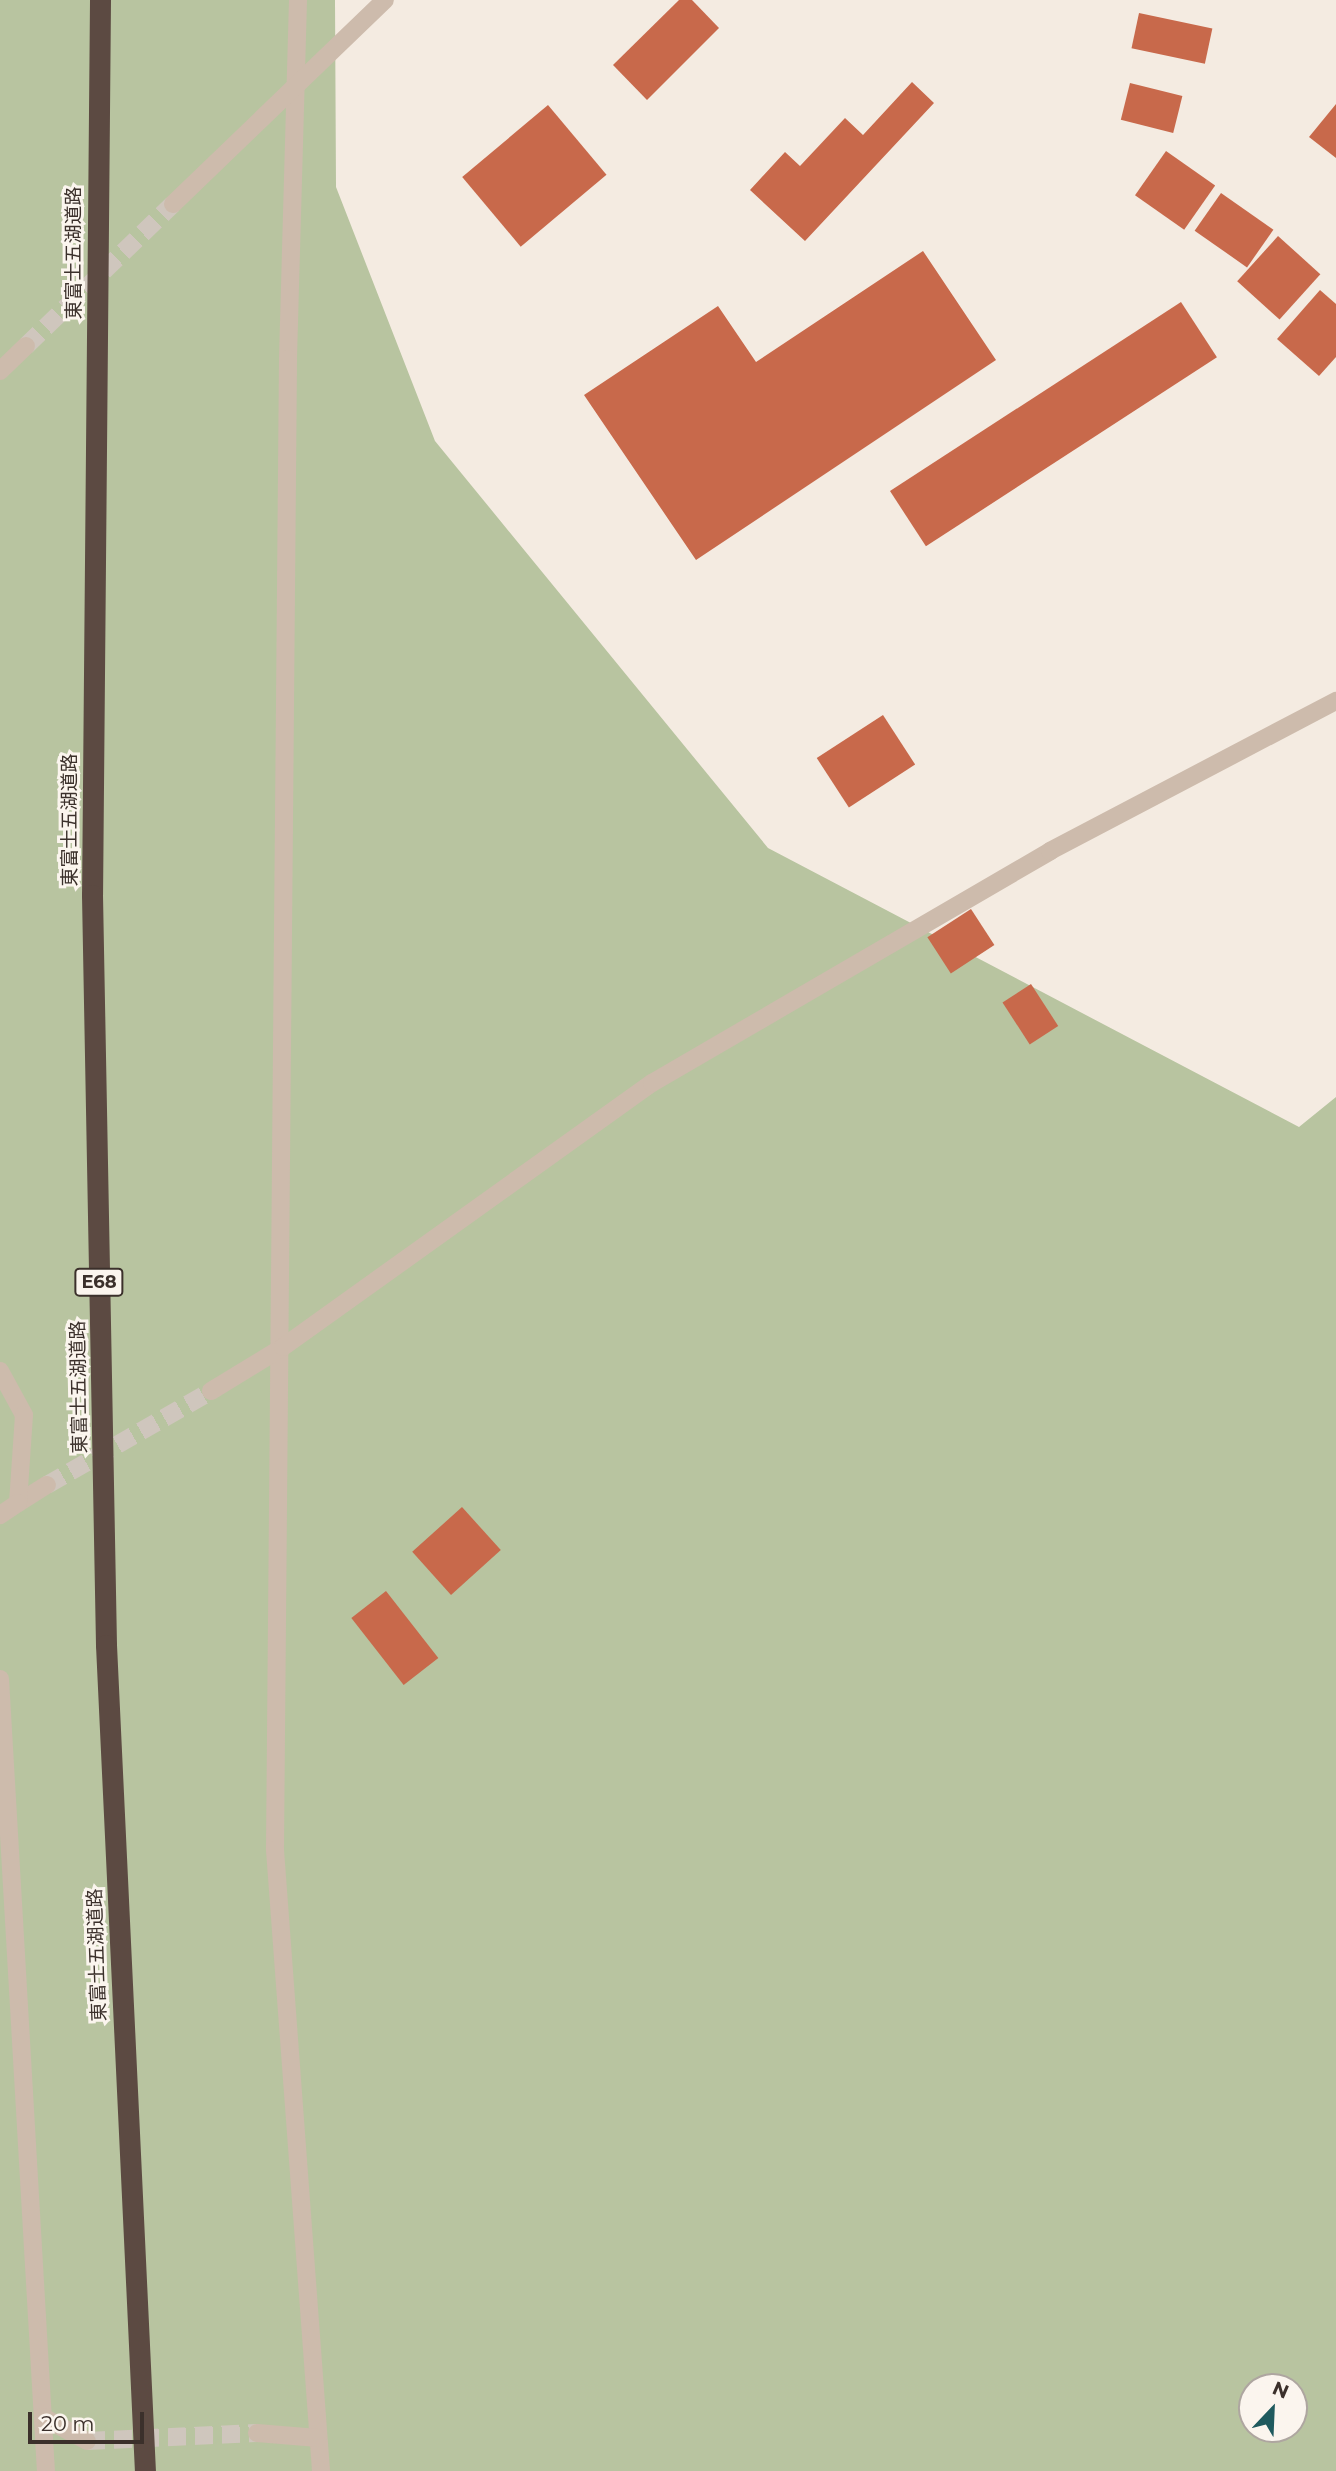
<!DOCTYPE html>
<meta charset="utf-8">
<style>
body{margin:0}
#map{position:relative;width:1336px;height:2471px;overflow:hidden;background:#f4ebe1;font-family:Montserrat,"Noto Sans JP",sans-serif}
div>[style]{position:absolute}
.green>*{inset:0;background:#b8c4a0}
.building>*{inset:0;background:#c8694b;transform-origin:0 0}
.minor-tunnel>*{height:18px;margin-top:-9px;transform-origin:0;background:repeating-linear-gradient(90deg,#cfc6bd 0 18px,transparent 0 27px)}
.tertiary-tunnel>*{height:18px;margin-top:-9px;transform-origin:0;background:repeating-linear-gradient(90deg,#cfc6bd 0 18px,transparent 0 27px)}
.minor>*{height:18px;margin:-9px;padding:0 9px;transform-origin:9px;border-radius:9px;background:#cdbbac}
.tertiary>*{height:18px;margin:-9px;padding:0 9px;transform-origin:9px;border-radius:9px;background:#cdbbac}
.motorway>*{height:21px;margin:-10.5px;padding:0 10.5px;transform-origin:10.5px;border-radius:10.5px;background:#5c4a42}
span{translate:-50% -50%;white-space:nowrap;text-align:center;line-height:1.15;-webkit-text-stroke:6px #fbf5ee;paint-order:stroke}
.shield-label span{padding:2px 5px;background:#fbf5ee;border:2px solid;border-radius:5px;-webkit-text-stroke-width:0}
.shield-label{font-size:18px;color:#3b302b;font-weight:700}
.street-label{font-size:19px;color:#3b302b}
.north{position:absolute;left:1238px;top:2373px;width:70px;height:70px;box-sizing:border-box;background:#fbf5ee;border:2px solid #aea6a0;border-radius:50%;rotate:23deg;font-size:19px;font-weight:700;line-height:28px;text-align:center;color:#3b302b}
.north::after{content:'';display:block;margin:auto;width:24px;height:32px;background:#1f5a5e;clip-path:polygon(50% 0,100% 100%,50% 72%,0 100%)}
.scale{position:absolute;left:28px;top:2412px;width:116px;height:32px;box-sizing:border-box;border:4px solid #3b302b;border-top:0;padding-left:9px;font-size:21px;line-height:24px;white-space:nowrap;color:#3b302b;-webkit-text-stroke:5px #fbf5ee;paint-order:stroke}
</style>
<div id="map">
<div class="green">
<div style="clip-path:polygon(evenodd,0 0,335px 0,336px 187px,435px 441px,768px 848px,1299px 1127px,1336px 1097px,1336px 2471px,0 2471px,0 0,1252px 2387px,1294px 2387px,1294px 2429px,1252px 2429px,1252px 2387px)"></div>
</div>
<div class="building">
<div style="clip-path:polygon(679px 0,692px 0,719px 28px,647px 100px,613px 65px)"></div>
<div style="left:1139px;top:13px;width:75px;height:36px;rotate:12deg"></div>
<div style="clip-path:polygon(912px 82px,934px 103px,805px 241px,750px 190px,785px 152px,800px 166px,845px 118px,863px 135px)"></div>
<div style="left:1130px;top:83px;width:54px;height:38px;rotate:14deg"></div>
<div style="clip-path:polygon(1336px 104px,1336px 158px,1309px 137px)"></div>
<div style="left:548px;top:105px;width:91px;height:112px;rotate:50deg"></div>
<div style="left:1166px;top:151px;width:60px;height:54px;rotate:35deg"></div>
<div style="left:1221px;top:193px;width:64px;height:46px;rotate:35deg"></div>
<div style="left:1278px;top:236px;width:57px;height:61px;rotate:42deg"></div>
<div style="clip-path:polygon(923px 251px,996px 360px,696px 560px,584px 395px,718px 306px,756px 362px)"></div>
<div style="clip-path:polygon(1320px 290px,1336px 304px,1336px 357px,1319px 376px,1277px 339px)"></div>
<div style="left:1181px;top:302px;width:66px;height:347px;rotate:57deg"></div>
<div style="left:883px;top:715px;width:59px;height:79px;rotate:57deg"></div>
<div style="left:971px;top:909px;width:43px;height:52px;rotate:57deg"></div>
<div style="left:1031px;top:984px;width:50px;height:34px;rotate:57deg"></div>
<div style="left:462px;top:1507px;width:58px;height:67px;rotate:48deg"></div>
<div style="left:386px;top:1591px;width:85px;height:44px;rotate:52deg"></div>
</div>
<div class="minor-tunnel">
<div style="left:47px;top:1485px;width:189px;rotate:-29.8deg"></div>
<div style="left:87px;top:2441px;width:170px;rotate:-2.7deg"></div>
</div>
<div class="tertiary-tunnel">
<div style="left:26px;top:346px;width:204px;rotate:-44deg"></div>
</div>
<div class="minor">
<div style="left:298px;top:0;width:359px;rotate:91.6deg"></div>
<div style="left:288px;top:359px;width:1491px;rotate:90.5deg"></div>
<div style="left:275px;top:1850px;width:623px;rotate:85.76deg"></div>
<div style="left:211px;top:1391px;width:84px;rotate:-31.4deg"></div>
<div style="left:283px;top:1347px;width:454px;rotate:-35.6deg"></div>
<div style="left:652px;top:1083px;width:461px;rotate:-30.2deg"></div>
<div style="left:1050px;top:851px;width:323px;rotate:-27.7deg"></div>
<div style="left:18px;top:1503px;width:34px;rotate:-32deg"></div>
<div style="left:0;top:1679px;width:793px;rotate:86.68deg"></div>
<div style="left:43px;top:2417px;width:50px;rotate:28.6deg"></div>
<div style="left:257px;top:2433px;width:61px;rotate:4.7deg"></div>
</div>
<div class="tertiary">
<div style="left:173px;top:204px;width:294px;rotate:-43.9deg"></div>
<div style="left:0;top:371px;width:36px;rotate:-44deg"></div>
<div style="left:0;top:1371px;width:50px;rotate:61.4deg"></div>
<div style="left:24px;top:1415px;width:88px;rotate:93.9deg"></div>
<div style="left:18px;top:1503px;width:22px;rotate:146deg"></div>
</div>
<div class="motorway">
<div style="left:100px;top:0;width:895px;rotate:90.51deg"></div>
<div style="left:92px;top:895px;width:750px;rotate:88.93deg"></div>
<div style="left:106px;top:1645px;width:827px;rotate:87.3deg"></div>
</div>
<div class="shield-label">
<span style="left:99px;top:1282px">E68</span>
</div>
<div class="street-label">
<span style="left:74px;top:253px;rotate:-90deg">東富士五湖道路</span>
<span style="left:70px;top:820px;rotate:-90deg">東富士五湖道路</span>
<span style="left:79px;top:1387px;rotate:-91deg">東富士五湖道路</span>
<span style="left:97px;top:1955px;rotate:-92deg">東富士五湖道路</span>
</div>
<div class="north">N</div>
<div class="scale">20 m</div>
</div>
